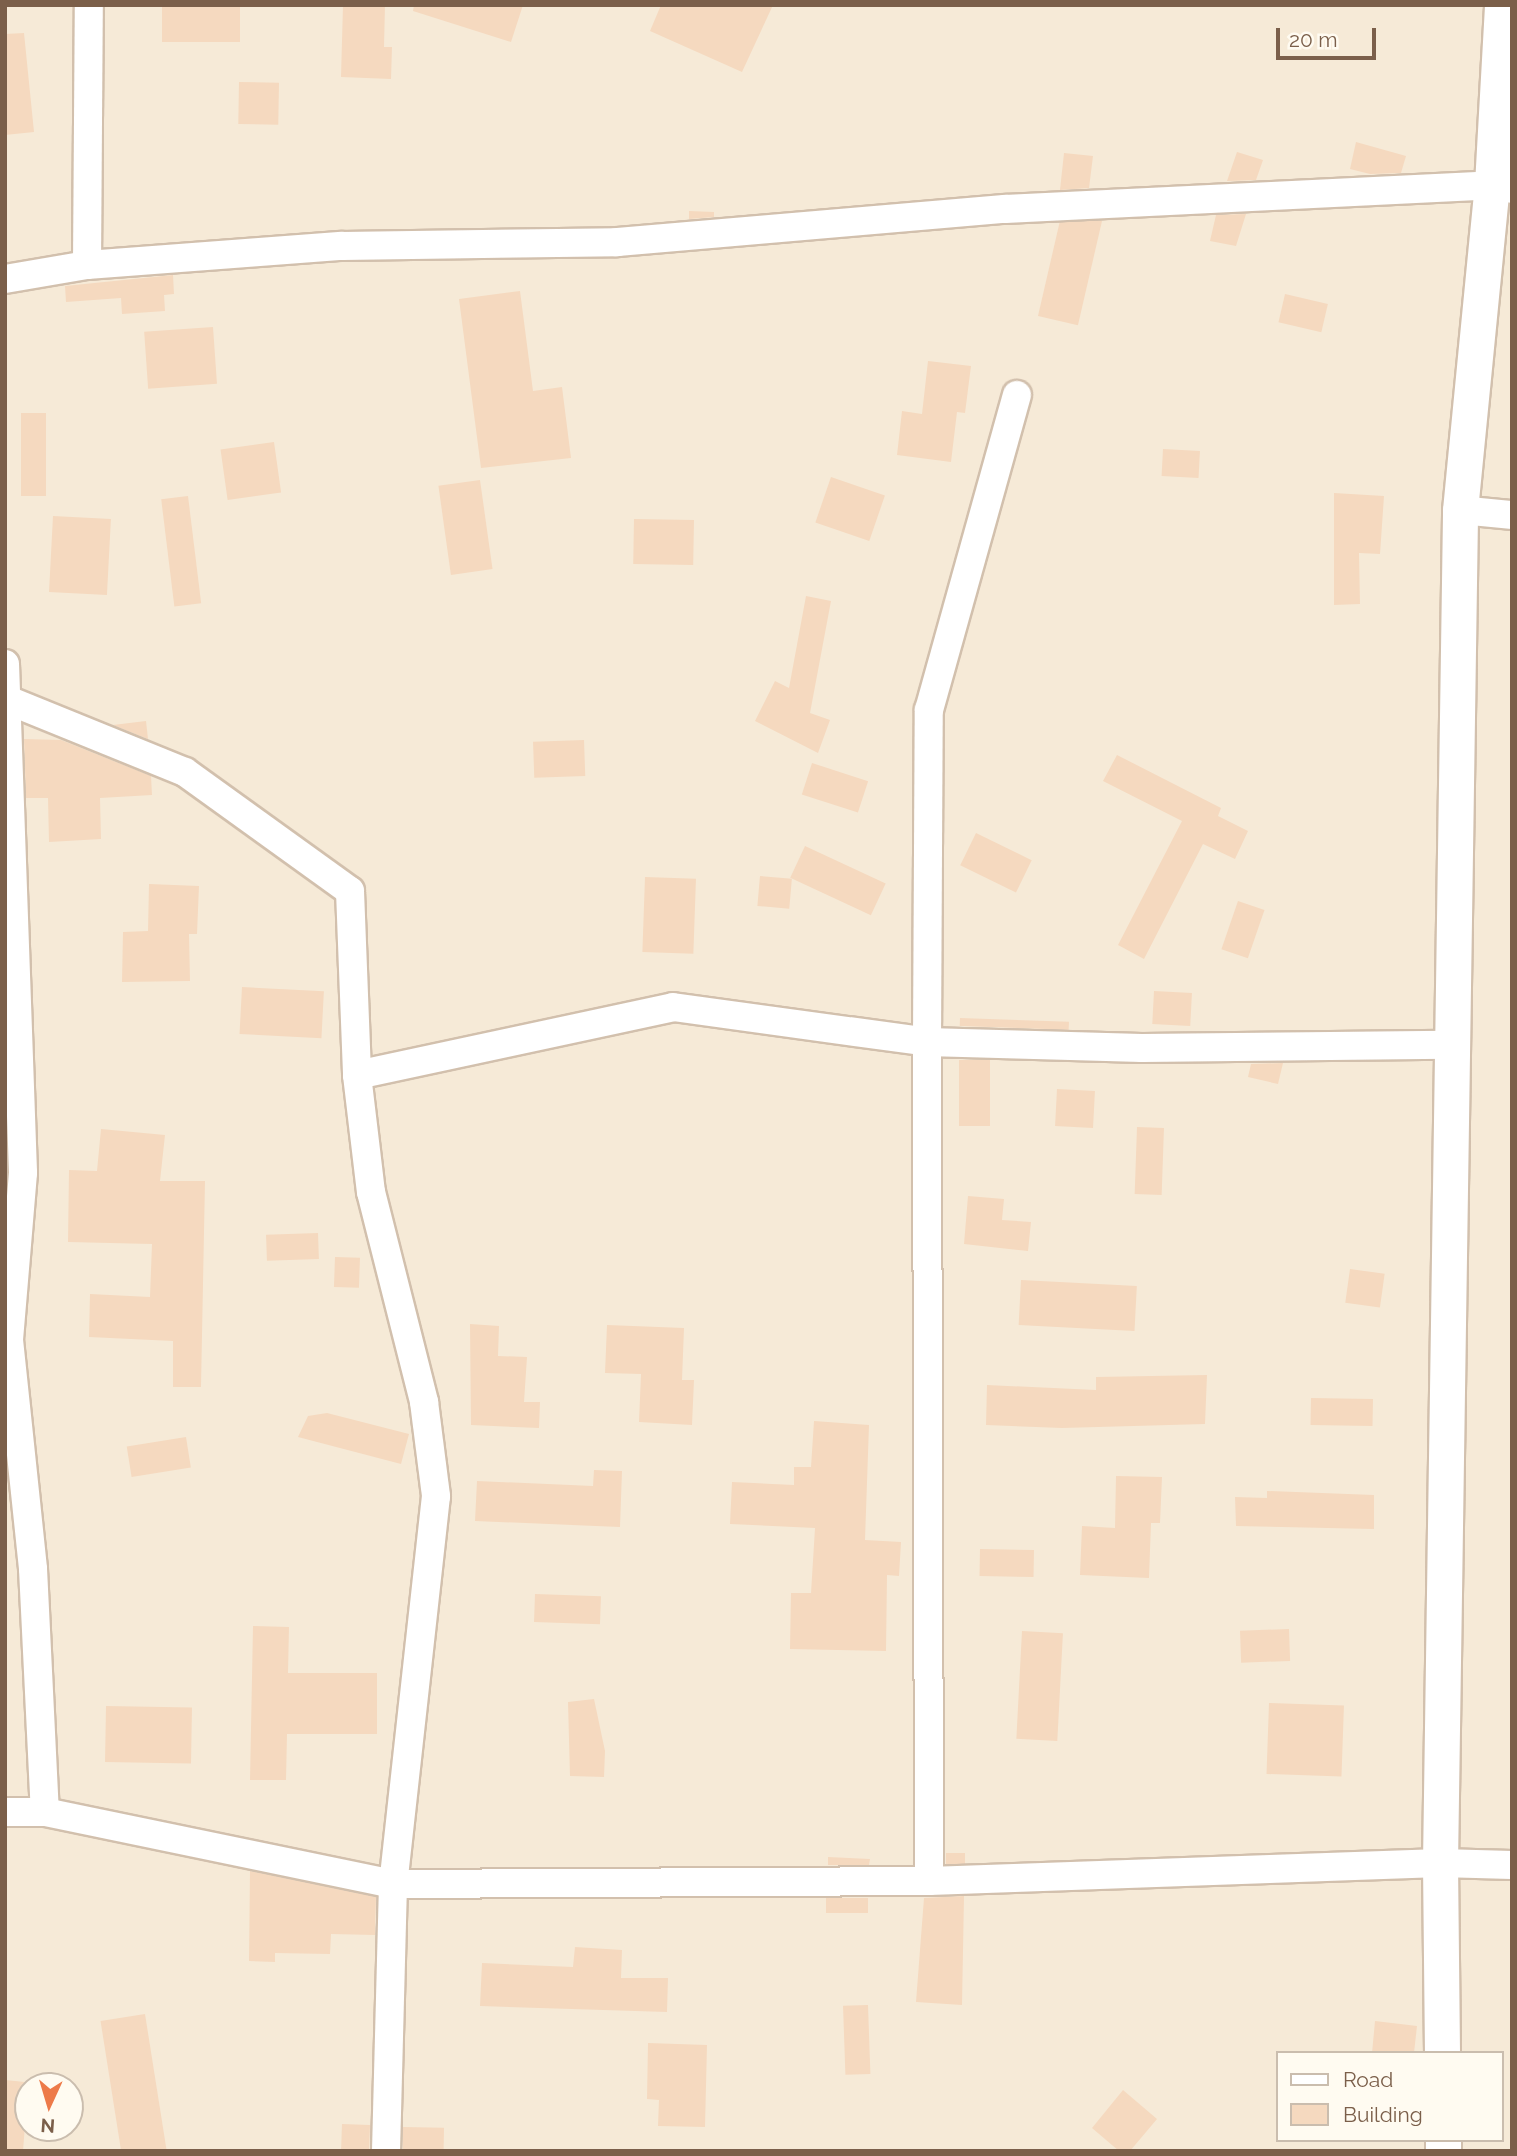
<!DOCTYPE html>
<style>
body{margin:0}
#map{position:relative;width:1517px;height:2156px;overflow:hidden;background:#fef7e9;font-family:Raleway,sans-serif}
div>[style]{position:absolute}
.residential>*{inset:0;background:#f6ead7}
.building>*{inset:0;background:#f5d9bf;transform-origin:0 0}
.roads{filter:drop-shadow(2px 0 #d2c0ad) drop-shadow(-2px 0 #d2c0ad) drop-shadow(0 2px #d2c0ad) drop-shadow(0 -2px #d2c0ad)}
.minor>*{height:28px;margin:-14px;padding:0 14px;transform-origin:14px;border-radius:14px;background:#fff}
.tertiary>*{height:35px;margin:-17.5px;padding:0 17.5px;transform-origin:17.5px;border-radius:17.5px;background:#fff}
span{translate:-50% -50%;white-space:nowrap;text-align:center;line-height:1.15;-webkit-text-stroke:5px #fffbf1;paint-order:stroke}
.frame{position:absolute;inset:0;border:7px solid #7b5f4a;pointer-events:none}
.legend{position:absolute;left:1276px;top:2051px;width:228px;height:91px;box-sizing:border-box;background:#fffbf1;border:2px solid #cabdae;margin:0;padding:9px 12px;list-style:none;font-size:21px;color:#7b5f4a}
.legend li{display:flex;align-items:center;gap:14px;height:35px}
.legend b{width:35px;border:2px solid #cabdae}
.north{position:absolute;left:14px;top:2072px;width:70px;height:70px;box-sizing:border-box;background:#fffbf1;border:2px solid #cabdae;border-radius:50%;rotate:184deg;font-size:19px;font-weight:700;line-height:28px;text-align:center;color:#7b5f4a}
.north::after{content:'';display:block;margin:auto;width:24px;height:32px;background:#ed7a49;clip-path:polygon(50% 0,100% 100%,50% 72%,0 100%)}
.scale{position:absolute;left:1276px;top:28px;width:100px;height:32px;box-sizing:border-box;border:4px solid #7b5f4a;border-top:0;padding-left:9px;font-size:21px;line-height:24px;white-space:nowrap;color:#7b5f4a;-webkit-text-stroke:5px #fffbf1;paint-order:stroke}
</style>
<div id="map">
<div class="residential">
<div style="clip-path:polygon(evenodd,5px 5px,1512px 5px,1512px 2151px,5px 2151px,5px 5px,1277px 2053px,1501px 2053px,1501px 2140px,1277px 2140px,1277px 2053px,5px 5px,28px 2086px,70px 2086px,70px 2128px,28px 2128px,28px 2086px)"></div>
</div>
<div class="building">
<div style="left:162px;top:5px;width:78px;height:37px"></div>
<div style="clip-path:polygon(343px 5px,385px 5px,384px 47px,392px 47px,391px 79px,341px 77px)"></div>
<div style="clip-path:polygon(414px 5px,523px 5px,511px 42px,413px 11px)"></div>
<div style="clip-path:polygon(661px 5px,773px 5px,742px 72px,650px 31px)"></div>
<div style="clip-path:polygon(24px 33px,34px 132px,5px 135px,5px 34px)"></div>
<div style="left:239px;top:82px;width:40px;height:42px;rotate:1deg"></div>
<div style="clip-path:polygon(1356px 142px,1406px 156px,1401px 173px,1370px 174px,1350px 169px)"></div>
<div style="clip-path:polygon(1237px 152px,1263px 160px,1256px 180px,1227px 181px)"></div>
<div style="clip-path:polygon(1064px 153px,1093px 156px,1089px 188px,1060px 190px)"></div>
<div style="clip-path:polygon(689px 211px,714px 212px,714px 217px,689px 219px)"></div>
<div style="clip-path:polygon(1246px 214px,1236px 246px,1210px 241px,1216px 215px)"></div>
<div style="left:1102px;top:221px;width:107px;height:41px;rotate:103deg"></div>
<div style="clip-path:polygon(173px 275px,174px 294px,164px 295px,165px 311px,122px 314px,121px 298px,66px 302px,65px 286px)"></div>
<div style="clip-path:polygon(520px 291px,533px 391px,562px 387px,571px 458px,481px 468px,459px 299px)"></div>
<div style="left:1285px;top:294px;width:44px;height:29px;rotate:13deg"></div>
<div style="left:213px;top:327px;width:57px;height:69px;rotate:86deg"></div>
<div style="clip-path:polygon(928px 361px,971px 366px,965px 413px,957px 412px,951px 462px,897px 455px,902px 411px,922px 414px)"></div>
<div style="left:21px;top:413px;width:25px;height:83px"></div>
<div style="left:274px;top:442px;width:51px;height:54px;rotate:82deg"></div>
<div style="left:1163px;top:449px;width:37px;height:27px;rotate:3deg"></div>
<div style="left:831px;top:477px;width:57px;height:48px;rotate:19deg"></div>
<div style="left:480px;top:480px;width:90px;height:42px;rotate:82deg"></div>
<div style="clip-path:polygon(1334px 493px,1384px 496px,1380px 554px,1359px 553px,1360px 604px,1334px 605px)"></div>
<div style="left:188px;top:496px;width:108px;height:27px;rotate:83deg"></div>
<div style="left:53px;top:516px;width:58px;height:76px;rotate:3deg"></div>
<div style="left:634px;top:519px;width:60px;height:45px;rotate:1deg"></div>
<div style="clip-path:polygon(806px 596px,831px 601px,810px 713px,830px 720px,818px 753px,755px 721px,775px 681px,789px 688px)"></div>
<div style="clip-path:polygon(146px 721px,148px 739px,113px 725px)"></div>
<div style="clip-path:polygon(24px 739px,61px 740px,151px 776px,152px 795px,100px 798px,101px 839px,49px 842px,48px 798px,26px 798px)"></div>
<div style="left:584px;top:740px;width:36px;height:51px;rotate:88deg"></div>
<div style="clip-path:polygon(1117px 755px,1221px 808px,1218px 816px,1248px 831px,1235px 859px,1203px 844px,1144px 959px,1118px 945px,1182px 821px,1103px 781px)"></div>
<div style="left:812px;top:763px;width:59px;height:33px;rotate:18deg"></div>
<div style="left:976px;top:833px;width:62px;height:36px;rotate:26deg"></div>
<div style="left:805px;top:846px;width:89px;height:35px;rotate:25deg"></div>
<div style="left:760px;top:876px;width:32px;height:30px;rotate:5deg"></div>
<div style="left:645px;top:877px;width:51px;height:75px;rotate:2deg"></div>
<div style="clip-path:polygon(149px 884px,199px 886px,197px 934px,189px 934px,190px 981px,122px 982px,123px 932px,148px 931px)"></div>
<div style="left:1238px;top:901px;width:28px;height:51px;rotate:19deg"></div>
<div style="left:242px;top:987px;width:82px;height:47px;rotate:3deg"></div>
<div style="left:1154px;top:991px;width:38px;height:33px;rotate:3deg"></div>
<div style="left:960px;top:1018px;width:109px;height:8px;rotate:2deg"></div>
<div style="left:959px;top:1060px;width:31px;height:66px"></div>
<div style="clip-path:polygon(1283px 1063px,1278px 1084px,1248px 1077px,1251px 1064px)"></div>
<div style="left:1057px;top:1089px;width:38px;height:37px;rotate:3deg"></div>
<div style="left:1137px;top:1127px;width:27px;height:67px;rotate:2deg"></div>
<div style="clip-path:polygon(101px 1129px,165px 1135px,160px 1181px,205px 1181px,201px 1387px,173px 1387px,173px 1341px,89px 1337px,90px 1294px,150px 1297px,152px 1244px,68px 1242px,69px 1170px,97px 1171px)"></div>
<div style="clip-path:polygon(968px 1196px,1004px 1199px,1002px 1220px,1031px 1222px,1028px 1251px,964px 1244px)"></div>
<div style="left:318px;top:1233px;width:26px;height:52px;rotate:88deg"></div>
<div style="left:335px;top:1257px;width:25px;height:30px;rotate:2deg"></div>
<div style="left:1350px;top:1269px;width:35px;height:34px;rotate:8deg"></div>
<div style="left:1021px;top:1280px;width:116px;height:45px;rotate:3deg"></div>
<div style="clip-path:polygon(470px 1324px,499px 1326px,498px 1356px,527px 1357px,524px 1402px,540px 1402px,539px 1428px,471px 1425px)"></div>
<div style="clip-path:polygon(607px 1325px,684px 1328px,682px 1380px,694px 1380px,692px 1425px,639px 1422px,641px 1374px,605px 1373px)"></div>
<div style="clip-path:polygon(1207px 1375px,1205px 1424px,1062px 1428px,986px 1425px,987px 1385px,1096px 1390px,1096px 1377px)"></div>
<div style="left:1311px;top:1398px;width:62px;height:27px;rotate:1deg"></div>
<div style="clip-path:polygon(327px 1413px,409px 1434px,401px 1464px,298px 1437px,308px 1416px)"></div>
<div style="clip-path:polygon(814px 1421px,869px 1425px,865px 1540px,901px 1542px,899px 1576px,887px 1575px,886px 1651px,790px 1649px,791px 1593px,811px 1593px,815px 1528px,730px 1524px,732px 1482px,794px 1485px,794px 1467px,811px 1467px)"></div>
<div style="left:186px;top:1437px;width:31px;height:60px;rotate:81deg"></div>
<div style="clip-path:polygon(594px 1470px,622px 1471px,620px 1527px,475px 1521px,477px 1481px,593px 1486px)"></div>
<div style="clip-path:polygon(1116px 1476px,1162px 1477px,1160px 1523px,1151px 1523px,1149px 1578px,1080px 1575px,1082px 1526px,1115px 1528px)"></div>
<div style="clip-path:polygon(1267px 1491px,1374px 1495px,1374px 1529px,1236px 1526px,1235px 1497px,1267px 1498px)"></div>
<div style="left:980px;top:1549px;width:54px;height:27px;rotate:1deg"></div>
<div style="left:535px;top:1594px;width:66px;height:28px;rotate:2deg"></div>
<div style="clip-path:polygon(253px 1626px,289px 1627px,288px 1673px,377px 1673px,377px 1734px,287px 1734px,286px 1780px,250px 1780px)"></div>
<div style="left:1289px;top:1629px;width:32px;height:49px;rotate:88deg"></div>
<div style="left:1022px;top:1631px;width:41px;height:108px;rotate:3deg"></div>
<div style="clip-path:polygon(594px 1699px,605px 1751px,604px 1777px,570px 1776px,568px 1702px)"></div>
<div style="left:1269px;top:1703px;width:75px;height:71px;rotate:2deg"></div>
<div style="left:106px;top:1706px;width:86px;height:56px;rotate:1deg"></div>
<div style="left:946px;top:1853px;width:19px;height:11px"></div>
<div style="clip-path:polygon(828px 1857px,870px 1859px,869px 1865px,828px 1865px)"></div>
<div style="clip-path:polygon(250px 1871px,376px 1897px,375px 1935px,331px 1934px,330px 1954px,275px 1953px,275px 1962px,249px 1961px)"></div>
<div style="clip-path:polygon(964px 1896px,962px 2005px,916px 2002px,924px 1898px)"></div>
<div style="left:826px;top:1898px;width:42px;height:15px"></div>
<div style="clip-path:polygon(575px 1947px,622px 1950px,621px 1978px,668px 1978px,667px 2012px,480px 2006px,482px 1963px,573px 1967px)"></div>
<div style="left:868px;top:2005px;width:69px;height:25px;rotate:88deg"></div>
<div style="left:145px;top:2014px;width:139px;height:45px;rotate:81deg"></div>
<div style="clip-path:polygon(1375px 2021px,1417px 2026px,1414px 2053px,1372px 2053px)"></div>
<div style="clip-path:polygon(648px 2043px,707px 2045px,705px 2127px,658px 2126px,659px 2100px,647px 2099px)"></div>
<div style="clip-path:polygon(5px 2080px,35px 2083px,28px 2086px,23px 2151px,5px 2151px)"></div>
<div style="clip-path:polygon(1123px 2090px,1157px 2119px,1130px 2151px,1119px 2151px,1092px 2128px)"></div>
<div style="left:342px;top:2124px;width:28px;height:27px;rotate:2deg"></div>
<div style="left:403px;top:2127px;width:41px;height:24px;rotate:1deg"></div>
</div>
<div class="roads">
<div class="minor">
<div style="left:87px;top:265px;width:260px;rotate:-89.6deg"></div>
<div style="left:5px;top:279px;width:83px;rotate:-9.7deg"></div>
<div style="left:87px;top:265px;width:256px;rotate:-4.3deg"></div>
<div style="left:342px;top:246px;width:275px;rotate:-0.8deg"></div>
<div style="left:617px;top:242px;width:389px;rotate:-4.9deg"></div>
<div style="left:1005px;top:209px;width:488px;rotate:-2.8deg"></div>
<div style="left:1492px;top:185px;width:20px;rotate:11deg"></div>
<div style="left:1460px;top:510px;width:52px;rotate:5.5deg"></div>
<div style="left:5px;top:664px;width:509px;rotate:87.97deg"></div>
<div style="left:23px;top:1173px;width:168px;rotate:94.8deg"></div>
<div style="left:9px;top:1340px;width:230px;rotate:84deg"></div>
<div style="left:33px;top:1569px;width:243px;rotate:87.2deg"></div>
<div style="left:5px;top:699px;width:194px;rotate:22.1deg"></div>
<div style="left:185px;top:772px;width:203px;rotate:35.8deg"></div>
<div style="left:350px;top:891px;width:184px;rotate:87.8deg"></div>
<div style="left:357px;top:1075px;width:118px;rotate:83.2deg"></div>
<div style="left:371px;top:1192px;width:217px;rotate:75.8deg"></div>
<div style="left:424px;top:1402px;width:95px;rotate:82.7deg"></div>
<div style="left:436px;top:1496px;width:390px;rotate:96.3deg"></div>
<div style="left:393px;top:1884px;width:267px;rotate:91.5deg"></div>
<div style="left:357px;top:1075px;width:323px;rotate:-12.1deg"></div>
<div style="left:673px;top:1007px;width:256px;rotate:7.8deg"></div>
<div style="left:927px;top:1042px;width:332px;rotate:-89.7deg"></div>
<div style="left:929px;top:710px;width:327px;rotate:-74.4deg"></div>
<div style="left:5px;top:1812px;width:40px"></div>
<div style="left:45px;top:1812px;width:355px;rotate:11.7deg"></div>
<div style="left:393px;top:1884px;width:536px;rotate:-0.32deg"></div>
<div style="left:929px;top:1881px;width:511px;rotate:-2.02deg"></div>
<div style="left:1440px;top:1863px;width:72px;rotate:1.6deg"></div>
<div style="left:929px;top:1881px;width:839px;rotate:-90.14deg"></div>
<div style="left:927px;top:1042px;width:215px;rotate:1.6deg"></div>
<div style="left:1142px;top:1048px;width:311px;rotate:-0.6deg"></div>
</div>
<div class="tertiary">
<div style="left:1442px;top:2053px;width:190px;rotate:-90.6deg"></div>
<div style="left:1440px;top:1863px;width:1353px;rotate:-89.15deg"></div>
<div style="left:1460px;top:510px;width:327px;rotate:-84.4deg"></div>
<div style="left:1492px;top:185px;width:180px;rotate:-86.8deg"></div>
<div style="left:1443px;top:2140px;width:11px;rotate:90deg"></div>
</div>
</div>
<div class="frame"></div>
<ul class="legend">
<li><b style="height:9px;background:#fff"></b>Road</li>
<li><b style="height:19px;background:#f5d9bf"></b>Building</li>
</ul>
<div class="north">N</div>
<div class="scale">20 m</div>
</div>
